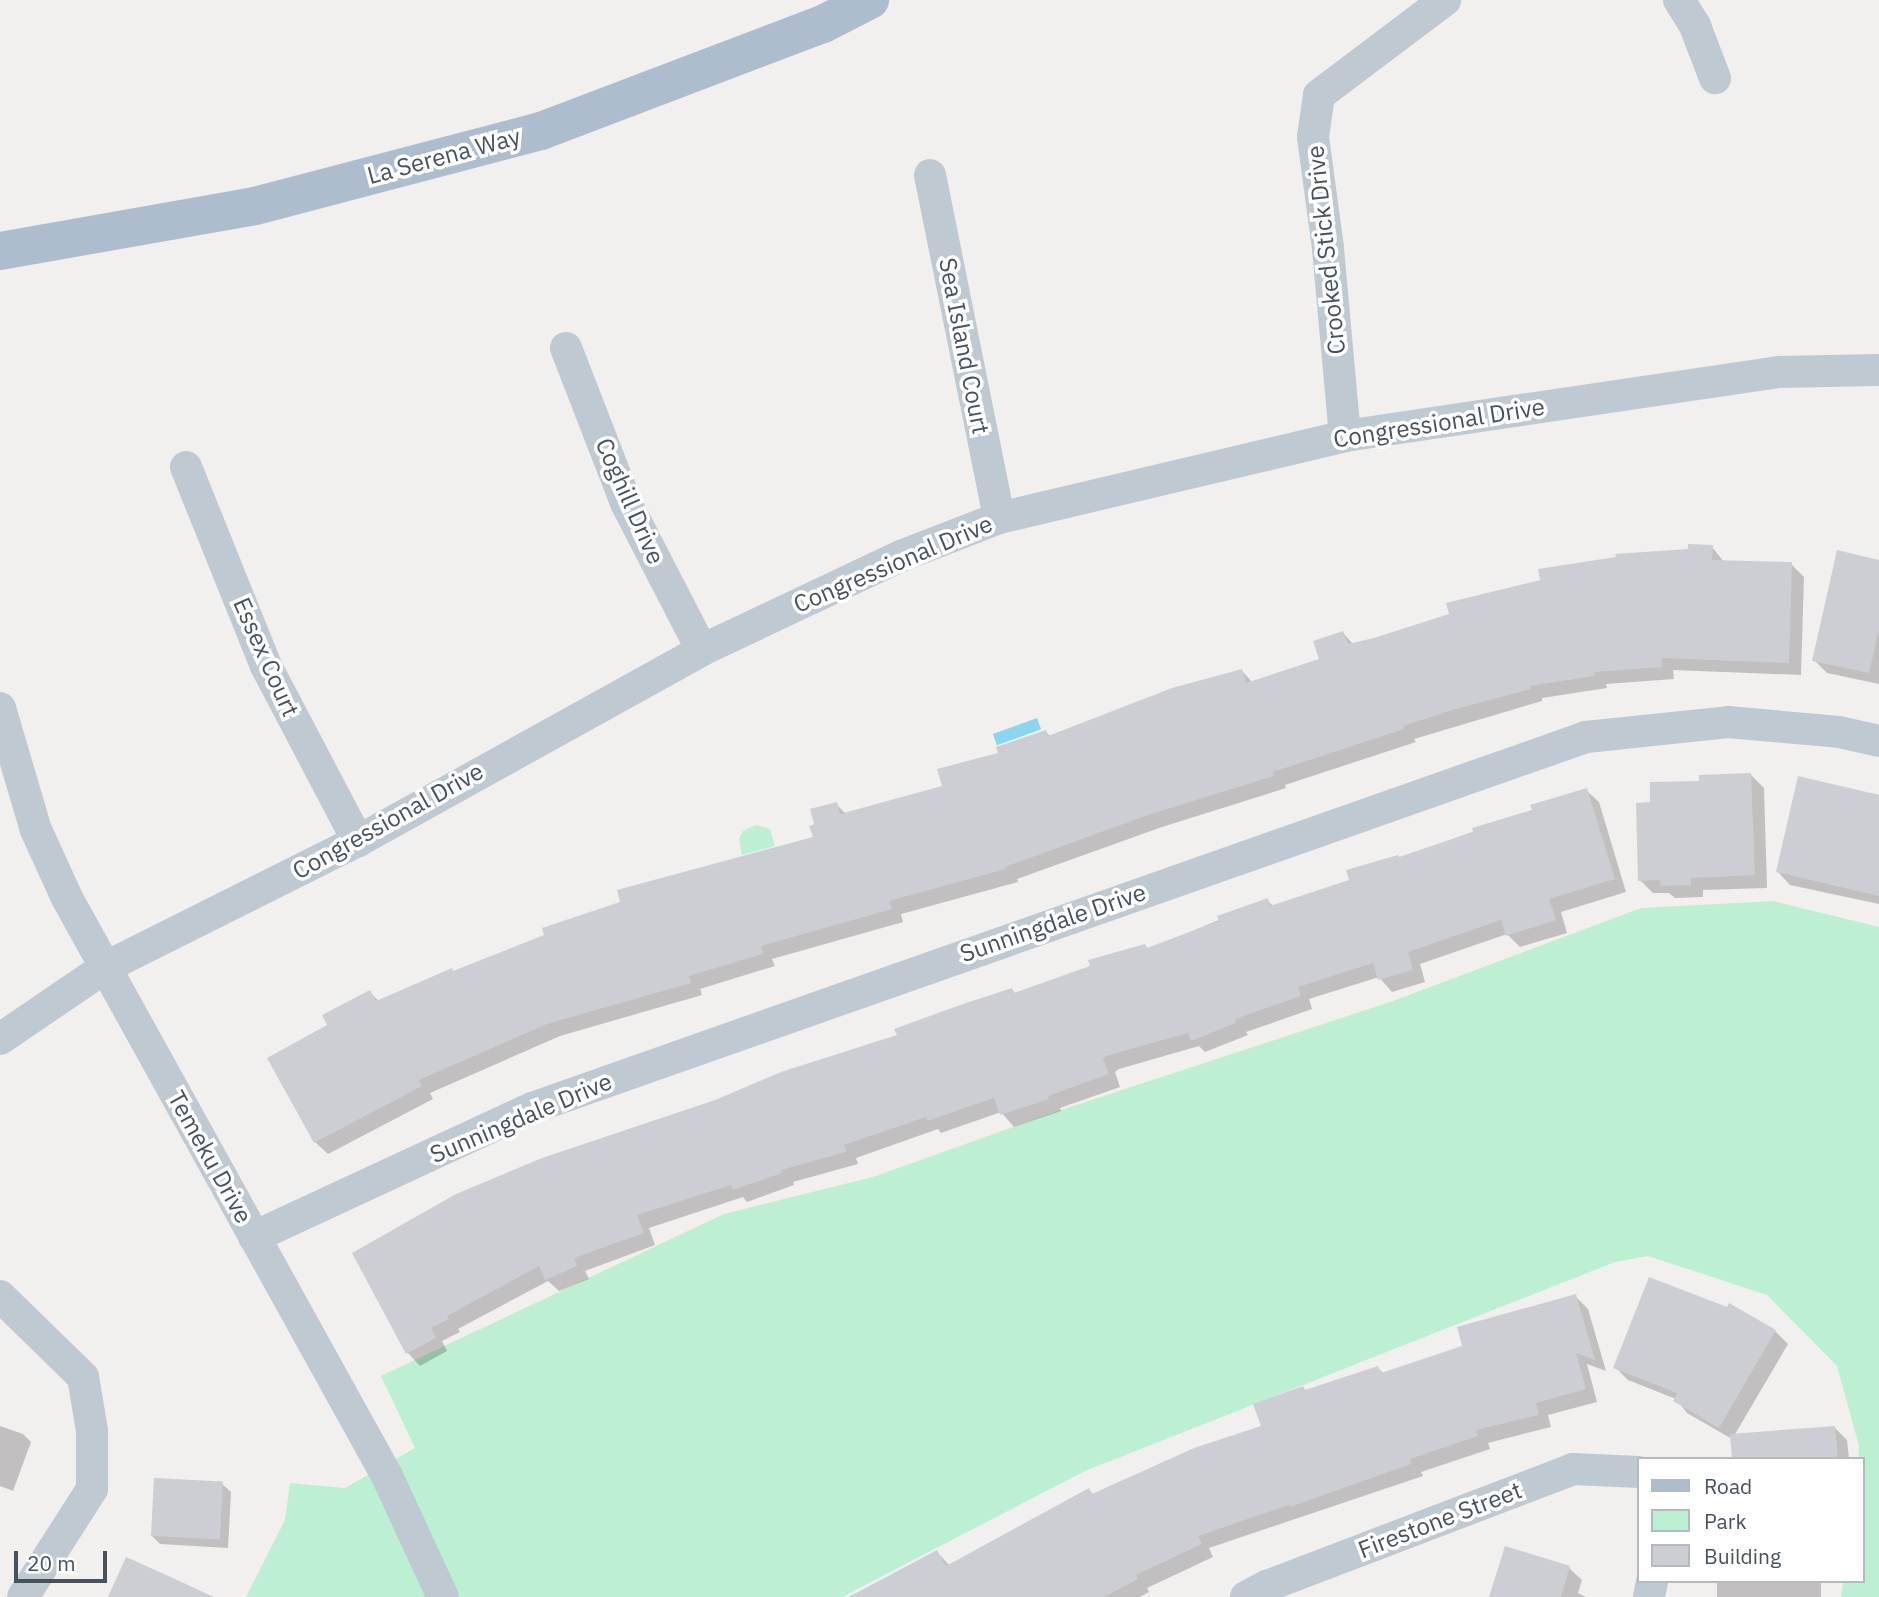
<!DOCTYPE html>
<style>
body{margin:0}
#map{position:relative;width:1879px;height:1597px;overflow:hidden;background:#f2efef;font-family:"IBM Plex Sans",sans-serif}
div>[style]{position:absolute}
.green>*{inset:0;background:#bdf0d2}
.water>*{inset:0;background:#89d6ee;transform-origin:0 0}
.shadow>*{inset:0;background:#0003;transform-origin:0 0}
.building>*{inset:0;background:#ccced4;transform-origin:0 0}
.minor>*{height:32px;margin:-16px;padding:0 16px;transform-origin:16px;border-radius:16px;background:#bfc9d1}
.major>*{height:38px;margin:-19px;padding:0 19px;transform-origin:19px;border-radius:19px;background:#aebdce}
span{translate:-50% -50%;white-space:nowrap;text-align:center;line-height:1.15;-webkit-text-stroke:7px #fff;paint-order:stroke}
.street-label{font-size:24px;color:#47525d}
.legend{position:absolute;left:1637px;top:1457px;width:228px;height:126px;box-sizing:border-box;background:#fff;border:2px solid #b5babe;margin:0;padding:9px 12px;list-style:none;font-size:21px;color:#47525d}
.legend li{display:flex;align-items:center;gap:14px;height:35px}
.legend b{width:35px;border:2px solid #b5babe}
.scale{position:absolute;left:14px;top:1551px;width:93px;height:32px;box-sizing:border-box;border:4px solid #47525d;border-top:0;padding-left:9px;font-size:21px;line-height:24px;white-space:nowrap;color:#47525d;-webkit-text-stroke:5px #fff;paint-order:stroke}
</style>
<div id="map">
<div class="green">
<div style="clip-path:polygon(756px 825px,770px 829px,775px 846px,742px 855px,739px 838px,743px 831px)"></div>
<div style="clip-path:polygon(1773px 901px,1879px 927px,1879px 1597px,1841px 1597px,1843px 1581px,1863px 1581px,1863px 1459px,1858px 1459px,1859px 1446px,1837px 1366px,1767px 1295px,1648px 1256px,1615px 1262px,1085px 1471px,842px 1597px,246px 1597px,285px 1520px,290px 1483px,345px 1488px,415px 1448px,381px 1376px,724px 1214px,873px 1177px,1055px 1112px,1390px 1002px,1641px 908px)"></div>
</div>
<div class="water">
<div style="left:1037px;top:718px;width:12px;height:47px;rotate:70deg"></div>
</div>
<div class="shadow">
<div style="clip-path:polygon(1712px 547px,1724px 562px,1791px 564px,1804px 577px,1801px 675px,1673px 670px,1674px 679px,1606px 684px,1607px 688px,1542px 698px,1542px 701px,1414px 739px,1416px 742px,1285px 785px,1286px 788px,1162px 827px,1017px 879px,1018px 882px,901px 914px,903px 922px,772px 959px,775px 966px,700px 989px,702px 995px,560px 1036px,430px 1093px,433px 1099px,328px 1154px,315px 1142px,329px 1026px,369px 992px,379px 1001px,815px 839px,836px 804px,846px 814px,944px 787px,1046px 732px,1051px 737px,1242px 671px,1253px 683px,1321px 660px,1343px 633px,1354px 645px)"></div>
<div style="clip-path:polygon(1879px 561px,1879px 684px,1827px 673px,1814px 660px)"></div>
<div style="clip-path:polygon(1751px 775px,1764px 788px,1767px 888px,1703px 890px,1703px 897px,1675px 898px,1669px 893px,1653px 893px,1640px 880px,1652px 804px)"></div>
<div style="clip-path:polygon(1586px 790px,1599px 802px,1626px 892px,1561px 912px,1567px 933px,1520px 947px,1507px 934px,1420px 964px,1425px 982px,1392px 992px,1379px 977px,1309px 999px,1312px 1009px,1246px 1032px,1248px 1035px,1205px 1052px,1199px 1046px,1119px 1069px,1115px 1072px,1120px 1087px,1060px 1108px,1061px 1111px,1014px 1127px,1001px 1112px,941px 1133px,938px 1129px,856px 1158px,858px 1164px,793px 1182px,794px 1185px,747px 1202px,743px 1197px,649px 1228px,655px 1245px,585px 1271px,589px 1279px,559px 1291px,548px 1281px,458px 1329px,460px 1332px,442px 1341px,447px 1351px,420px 1366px,408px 1353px,355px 1254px,716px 1101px,899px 1036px,1012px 990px,1016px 994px,1145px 946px,1149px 949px,1267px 900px,1274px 907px,1351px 881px,1399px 859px)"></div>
<div style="clip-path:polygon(1871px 793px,1879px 795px,1879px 904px,1790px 885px,1778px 872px)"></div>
<div style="clip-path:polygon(1575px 1296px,1588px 1309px,1606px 1371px,1587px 1364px,1597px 1402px,1548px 1415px,1551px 1427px,1488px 1443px,1490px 1449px,1421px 1472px,1423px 1476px,1209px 1548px,1213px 1557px,1147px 1588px,1149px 1592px,1140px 1597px,849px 1597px,937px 1552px,950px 1566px,1089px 1490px,1094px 1495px,1263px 1427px,1303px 1388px,1307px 1392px,1378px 1368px,1384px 1374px,1464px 1347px)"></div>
<div style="clip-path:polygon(1775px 1331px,1788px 1344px,1734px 1436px,1834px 1427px,1847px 1440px,1849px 1459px,1734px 1459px,1732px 1439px,1687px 1413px,1676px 1399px,1628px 1380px,1615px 1367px)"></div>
<div style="clip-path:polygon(0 1426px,23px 1434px,31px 1442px,13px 1491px,0 1486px)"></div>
<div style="clip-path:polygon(222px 1484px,231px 1492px,228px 1548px,160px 1544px,152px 1536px)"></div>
<div style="clip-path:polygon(1569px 1568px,1582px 1580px,1578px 1593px,1586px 1597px,1491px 1597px)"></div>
<div style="left:1717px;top:1581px;width:104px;height:17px"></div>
</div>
<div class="building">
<div style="clip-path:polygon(1688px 544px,1713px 545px,1712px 560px,1792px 562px,1789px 663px,1662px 658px,1662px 667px,1594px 672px,1595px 676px,1530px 686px,1531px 689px,1456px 709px,1403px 726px,1404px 729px,1273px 772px,1274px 776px,1148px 815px,1005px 867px,1006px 869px,889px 901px,892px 909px,761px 946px,763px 954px,689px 976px,691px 983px,547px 1024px,419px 1080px,422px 1086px,314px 1143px,267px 1058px,327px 1025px,322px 1015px,370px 990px,376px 1001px,452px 968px,453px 971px,544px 935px,542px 928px,620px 902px,617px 890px,813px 837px,809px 826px,814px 824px,810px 809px,837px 802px,840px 814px,942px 786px,937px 769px,998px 753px,996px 747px,1046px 730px,1048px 736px,1172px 688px,1242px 669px,1246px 683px,1319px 659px,1313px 641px,1343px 631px,1348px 644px,1374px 638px,1449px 614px,1446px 603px,1540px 580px,1538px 569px,1616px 557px,1615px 554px,1688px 549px)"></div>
<div style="clip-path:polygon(1837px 550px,1879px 560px,1879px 630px,1869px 673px,1812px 661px)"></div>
<div style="clip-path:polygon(1751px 773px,1755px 875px,1691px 878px,1691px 885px,1660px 886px,1660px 880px,1638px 881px,1636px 803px,1650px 802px,1650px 782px,1699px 781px,1699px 775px)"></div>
<div style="clip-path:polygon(1798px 776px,1879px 795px,1879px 896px,1776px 872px)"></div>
<div style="clip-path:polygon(1587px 788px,1615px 879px,1549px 899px,1556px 920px,1506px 936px,1501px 920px,1408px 952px,1413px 970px,1378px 980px,1373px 963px,1298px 987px,1301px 996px,1235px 1019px,1236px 1023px,1191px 1041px,1188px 1033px,1106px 1056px,1103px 1059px,1109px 1074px,1048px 1096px,1049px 1099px,1000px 1115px,994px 1098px,927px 1121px,926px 1117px,844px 1145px,846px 1152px,781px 1170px,782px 1173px,733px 1190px,731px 1185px,637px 1215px,644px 1233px,574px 1258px,577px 1266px,545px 1280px,539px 1266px,447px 1316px,449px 1319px,431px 1328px,436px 1338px,406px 1354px,352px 1253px,456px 1194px,542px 1158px,715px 1100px,781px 1072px,897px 1035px,894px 1029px,963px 1004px,1012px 988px,1014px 993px,1090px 966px,1088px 960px,1145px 944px,1147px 948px,1219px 921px,1217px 916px,1268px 898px,1270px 906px,1349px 880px,1346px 870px,1398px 855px,1399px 857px,1473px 832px,1472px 828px,1532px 810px,1530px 805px)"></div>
<div style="clip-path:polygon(1649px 1277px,1727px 1307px,1729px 1303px,1776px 1330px,1719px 1428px,1673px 1401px,1677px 1393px,1613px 1368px)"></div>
<div style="clip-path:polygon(1576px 1294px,1595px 1360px,1576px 1353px,1586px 1389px,1536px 1403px,1539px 1415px,1476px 1430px,1478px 1436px,1410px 1459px,1411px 1464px,1290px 1507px,1289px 1505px,1198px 1536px,1202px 1544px,1136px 1575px,1138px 1579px,1104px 1597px,849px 1597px,937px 1550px,946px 1566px,1089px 1488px,1092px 1494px,1194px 1448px,1261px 1426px,1253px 1404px,1303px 1386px,1305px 1390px,1378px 1366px,1381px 1373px,1462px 1346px,1457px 1327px)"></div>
<div style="clip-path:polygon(1835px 1426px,1838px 1459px,1732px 1459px,1730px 1434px)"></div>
<div style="left:154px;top:1478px;width:69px;height:58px;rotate:3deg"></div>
<div style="clip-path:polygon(1505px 1546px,1570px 1566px,1561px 1597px,1489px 1597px)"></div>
<div style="clip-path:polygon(126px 1557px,164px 1574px,214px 1597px,108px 1597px)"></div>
</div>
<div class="minor">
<div style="left:1679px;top:0;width:31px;rotate:58deg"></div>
<div style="left:1695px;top:26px;width:56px;rotate:69deg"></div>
<div style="left:930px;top:175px;width:350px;rotate:78.6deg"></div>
<div style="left:566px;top:348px;width:166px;rotate:68.8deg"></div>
<div style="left:626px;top:503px;width:165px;rotate:62.7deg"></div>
<div style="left:1345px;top:436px;width:189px;rotate:-95.2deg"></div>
<div style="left:1328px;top:248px;width:112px;rotate:-97.7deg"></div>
<div style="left:1313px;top:137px;width:42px;rotate:-81.9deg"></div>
<div style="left:1319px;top:95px;width:158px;rotate:-37deg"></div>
<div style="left:186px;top:467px;width:214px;rotate:68.1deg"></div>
<div style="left:266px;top:666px;width:198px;rotate:62.3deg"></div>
<div style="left:0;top:708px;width:127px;rotate:73.6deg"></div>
<div style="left:36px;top:830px;width:75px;rotate:65.5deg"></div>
<div style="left:67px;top:898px;width:661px;rotate:61.03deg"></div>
<div style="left:387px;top:1476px;width:133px;rotate:65.2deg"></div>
<div style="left:0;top:1039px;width:128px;rotate:-34.2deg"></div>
<div style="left:106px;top:967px;width:282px;rotate:-26.6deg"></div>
<div style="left:358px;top:841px;width:393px;rotate:-29deg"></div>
<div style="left:702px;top:650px;width:220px;rotate:-25.3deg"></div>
<div style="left:901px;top:556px;width:105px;rotate:-21.2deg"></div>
<div style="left:999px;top:518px;width:356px;rotate:-13.3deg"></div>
<div style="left:1345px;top:436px;width:440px;rotate:-8.4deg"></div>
<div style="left:1780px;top:372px;width:99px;rotate:-1.2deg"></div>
<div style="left:254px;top:1237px;width:306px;rotate:-24.9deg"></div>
<div style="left:532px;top:1108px;width:1117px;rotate:-19.39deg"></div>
<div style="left:1586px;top:737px;width:143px;rotate:-6deg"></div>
<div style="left:1728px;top:722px;width:111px;rotate:5.1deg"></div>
<div style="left:1839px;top:732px;width:41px;rotate:12.7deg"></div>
<div style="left:0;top:1296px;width:116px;rotate:44.3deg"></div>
<div style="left:83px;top:1377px;width:55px;rotate:80.5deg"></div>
<div style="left:92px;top:1431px;width:58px;rotate:90deg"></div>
<div style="left:92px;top:1489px;width:128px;rotate:122.6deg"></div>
<div style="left:1246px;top:1597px;width:24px;rotate:-28deg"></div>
<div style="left:1267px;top:1586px;width:328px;rotate:-20.9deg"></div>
<div style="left:1573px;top:1469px;width:66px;rotate:2.6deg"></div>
<div style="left:1649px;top:1597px;width:16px;rotate:-79deg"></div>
</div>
<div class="major">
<div style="left:0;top:251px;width:259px;rotate:-10deg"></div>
<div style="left:255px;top:206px;width:296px;rotate:-14.7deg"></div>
<div style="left:541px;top:131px;width:302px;rotate:-20.8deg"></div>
<div style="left:823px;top:24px;width:53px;rotate:-27.1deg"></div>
</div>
<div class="street-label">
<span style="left:444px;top:156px;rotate:-15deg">La Serena Way</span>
<span style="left:1326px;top:250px;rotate:-96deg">Crooked Stick Drive</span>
<span style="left:964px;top:346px;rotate:79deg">Sea Island Court</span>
<span style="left:1439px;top:423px;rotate:-9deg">Congressional Drive</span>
<span style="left:630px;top:501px;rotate:66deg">Coghill Drive</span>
<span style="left:893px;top:564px;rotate:-23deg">Congressional Drive</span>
<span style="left:266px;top:657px;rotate:66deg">Essex Court</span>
<span style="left:388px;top:821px;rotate:-29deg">Congressional Drive</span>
<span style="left:1053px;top:923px;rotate:-19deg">Sunningdale Drive</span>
<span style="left:521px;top:1118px;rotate:-23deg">Sunningdale Drive</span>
<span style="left:210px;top:1157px;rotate:61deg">Temeku Drive</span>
<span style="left:1440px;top:1520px;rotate:-21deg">Firestone Street</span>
</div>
<ul class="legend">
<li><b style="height:9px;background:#aebdce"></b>Road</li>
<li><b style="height:19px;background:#bdf0d2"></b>Park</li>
<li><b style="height:19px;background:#ccced4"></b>Building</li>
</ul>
<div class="scale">20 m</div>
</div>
